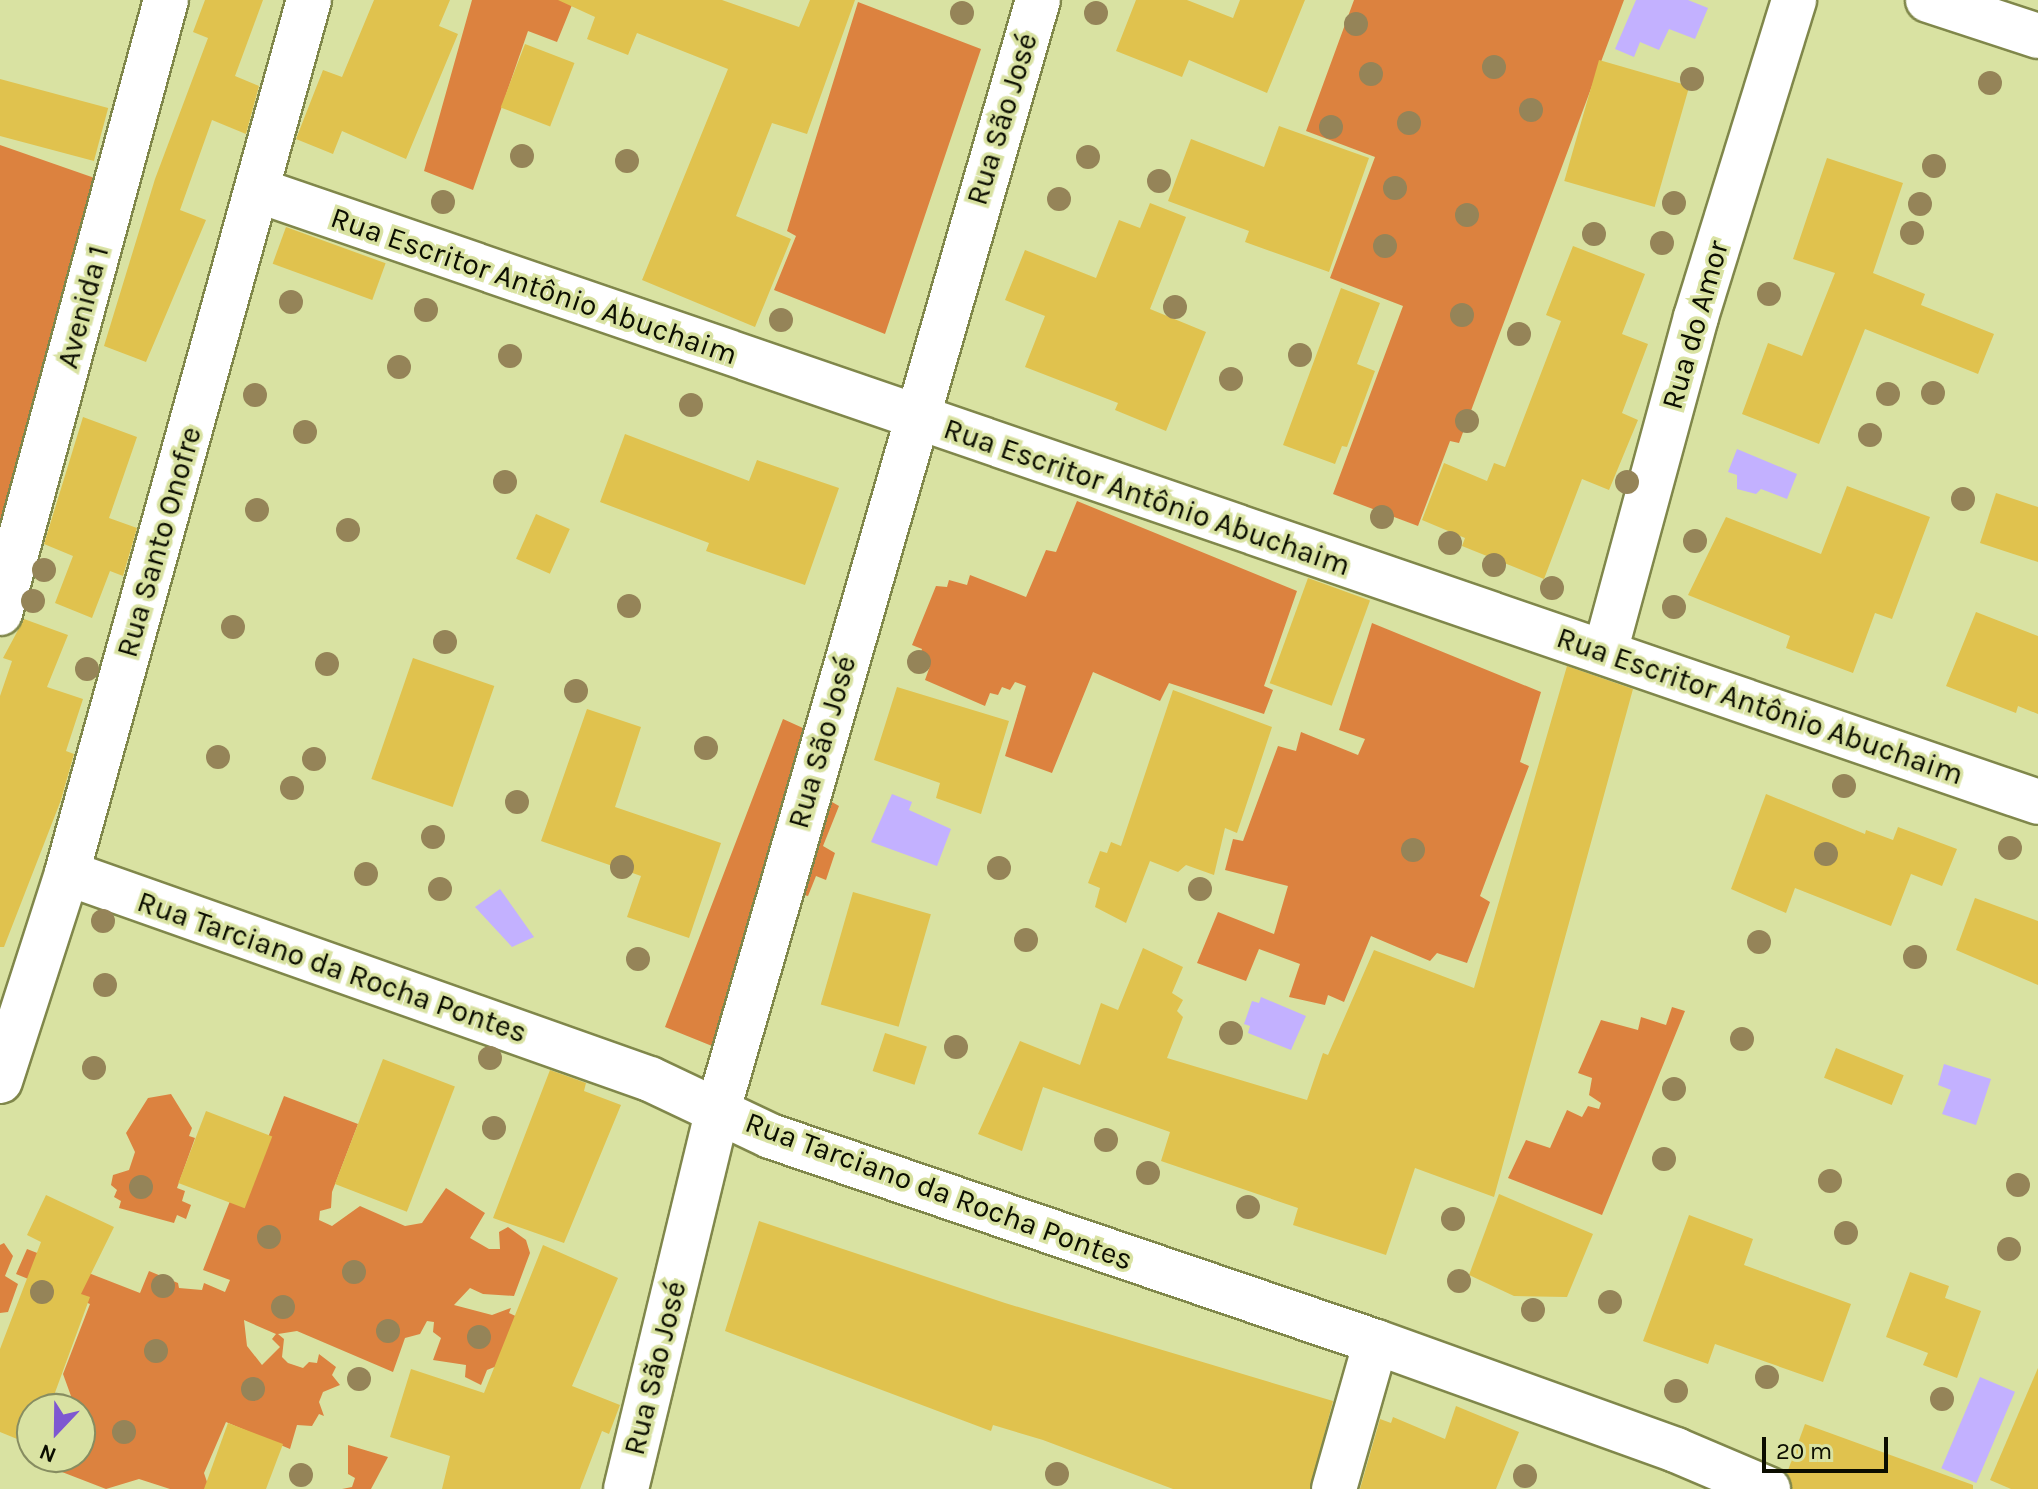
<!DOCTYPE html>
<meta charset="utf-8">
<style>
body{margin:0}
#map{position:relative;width:2038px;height:1489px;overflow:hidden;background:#d9e2a2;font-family:Karla,sans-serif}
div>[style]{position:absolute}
.forest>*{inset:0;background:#dc823f}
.water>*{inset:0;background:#c3b1ff;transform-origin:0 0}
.building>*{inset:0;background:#e0c24e;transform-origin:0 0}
.roads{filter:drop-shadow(2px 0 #80874b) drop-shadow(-2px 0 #80874b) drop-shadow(0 2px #80874b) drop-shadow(0 -2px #80874b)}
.minor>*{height:44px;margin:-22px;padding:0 22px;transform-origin:22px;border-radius:22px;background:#fff}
.trees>*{width:24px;height:24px;margin:-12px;border-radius:50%;background:#958458}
span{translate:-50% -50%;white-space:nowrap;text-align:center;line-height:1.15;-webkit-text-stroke:7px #d9e2a2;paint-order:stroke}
.street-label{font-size:30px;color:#0b0d00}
.north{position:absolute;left:16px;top:1393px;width:80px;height:80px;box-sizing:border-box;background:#d9e2a2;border:2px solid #878d61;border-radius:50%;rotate:202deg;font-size:22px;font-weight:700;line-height:32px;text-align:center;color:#0b0d00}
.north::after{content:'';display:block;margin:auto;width:28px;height:36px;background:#7e57d1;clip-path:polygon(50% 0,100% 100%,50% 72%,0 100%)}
.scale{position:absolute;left:1762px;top:1437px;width:126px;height:36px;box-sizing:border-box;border:4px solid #0b0d00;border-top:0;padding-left:10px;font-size:24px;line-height:28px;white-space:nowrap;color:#0b0d00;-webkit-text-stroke:6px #d9e2a2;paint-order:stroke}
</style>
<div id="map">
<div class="forest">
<div style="clip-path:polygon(472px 0,574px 0,557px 42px,528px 31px,473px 190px,424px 171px)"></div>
<div style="clip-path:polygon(1354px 0,1624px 0,1459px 443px,1450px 441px,1418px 526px,1333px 494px,1403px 306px,1330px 278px,1375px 157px,1306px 131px)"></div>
<div style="clip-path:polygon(858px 2px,981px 49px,885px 334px,774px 290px,796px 236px,787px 231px)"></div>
<div style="clip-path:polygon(0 145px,106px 182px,0 570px)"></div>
<div style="clip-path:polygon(1077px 501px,1297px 591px,1264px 686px,1273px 690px,1264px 714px,1169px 683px,1160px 701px,1093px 672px,1052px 773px,1005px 756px,1026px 686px,1015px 682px,1010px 690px,1002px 687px,998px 695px,990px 693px,985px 706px,925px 680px,930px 666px,918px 663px,922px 649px,912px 645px,936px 586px,947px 587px,949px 580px,967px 585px,970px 575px,1026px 597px,1046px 550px,1056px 552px)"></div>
<div style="clip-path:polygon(1372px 623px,1541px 692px,1520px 762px,1529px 766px,1480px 896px,1490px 902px,1467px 963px,1437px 953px,1430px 961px,1371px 936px,1344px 1002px,1328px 995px,1325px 1005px,1289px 997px,1300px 964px,1259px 949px,1246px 981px,1197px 963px,1218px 912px,1274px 934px,1288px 886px,1225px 870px,1233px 839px,1243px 841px,1278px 746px,1296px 751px,1301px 732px,1358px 755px,1365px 739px,1339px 730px)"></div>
<div style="clip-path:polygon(783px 719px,814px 733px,818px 794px,839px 806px,823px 846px,835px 853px,826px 880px,816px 876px,808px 896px,794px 893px,785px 916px,750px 912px,712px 1046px,665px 1027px)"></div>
<div style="clip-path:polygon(1672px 1007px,1685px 1011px,1602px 1215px,1508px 1178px,1526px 1140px,1550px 1148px,1567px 1110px,1582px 1117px,1588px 1106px,1599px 1109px,1601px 1103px,1589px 1095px,1592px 1078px,1578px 1073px,1601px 1020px,1638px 1030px,1641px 1017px,1666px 1025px)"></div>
<div style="clip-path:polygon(171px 1094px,192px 1128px,189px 1136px,195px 1138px,177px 1188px,185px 1191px,182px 1201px,191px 1205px,186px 1219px,177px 1215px,174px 1223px,119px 1208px,121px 1201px,114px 1197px,117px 1190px,111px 1185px,113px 1175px,129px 1170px,135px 1152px,126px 1133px,148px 1098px)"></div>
<div style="clip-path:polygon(evenodd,284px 1096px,358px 1124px,332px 1192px,331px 1208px,320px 1211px,319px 1220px,332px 1226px,360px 1206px,405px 1226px,422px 1223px,446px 1188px,485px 1213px,470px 1238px,489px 1249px,500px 1249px,499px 1232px,508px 1227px,526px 1240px,530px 1253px,514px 1296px,483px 1294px,470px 1288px,454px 1305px,492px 1315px,511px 1308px,509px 1313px,565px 1339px,487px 1370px,481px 1385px,465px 1377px,466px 1365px,433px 1360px,441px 1338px,433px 1332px,434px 1322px,427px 1321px,420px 1334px,405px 1338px,393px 1372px,297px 1331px,278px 1334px,284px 1339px,282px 1357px,288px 1363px,303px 1368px,309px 1362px,317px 1363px,319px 1354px,336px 1367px,332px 1375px,340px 1385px,323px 1392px,319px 1402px,324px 1416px,319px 1414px,312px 1426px,297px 1425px,290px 1449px,226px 1422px,204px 1473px,208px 1485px,220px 1489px,170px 1489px,139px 1479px,106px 1489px,62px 1472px,57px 1457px,80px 1457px,80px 1409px,66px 1409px,71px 1396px,63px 1374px,90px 1304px,16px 1274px,27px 1249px,140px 1293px,149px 1271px,178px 1283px,179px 1288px,202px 1290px,204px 1283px,225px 1292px,230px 1280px,203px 1270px,230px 1201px,242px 1205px,284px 1096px,244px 1320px,276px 1334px,272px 1339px,280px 1347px,262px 1365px,247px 1346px,244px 1320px)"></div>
<div style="clip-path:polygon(4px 1243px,13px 1256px,5px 1276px,18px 1284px,8px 1312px,0 1313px,0 1245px)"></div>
<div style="clip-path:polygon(348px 1445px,388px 1457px,371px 1489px,342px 1489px,352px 1487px,355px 1478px,348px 1474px)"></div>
</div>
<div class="water">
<div style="clip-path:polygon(1636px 0,1688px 0,1708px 8px,1695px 39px,1669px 29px,1659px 50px,1640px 42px,1634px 57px,1615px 49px)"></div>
<div style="clip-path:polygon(1737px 449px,1797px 474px,1787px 499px,1761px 489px,1756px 494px,1737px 489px,1737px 475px,1728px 472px)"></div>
<div style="clip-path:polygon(892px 794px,912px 802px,909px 810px,951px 829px,937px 866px,871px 842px)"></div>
<div style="clip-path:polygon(500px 889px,534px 937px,512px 947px,475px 907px)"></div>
<div style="clip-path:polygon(1261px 997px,1306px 1016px,1291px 1050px,1248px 1033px,1250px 1026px,1244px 1024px,1252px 1001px,1259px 1003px)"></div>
<div style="clip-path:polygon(1944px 1064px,1991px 1079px,1976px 1125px,1942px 1114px,1951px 1090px,1938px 1085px)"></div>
<div style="left:1980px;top:1377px;width:38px;height:99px;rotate:23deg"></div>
</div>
<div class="building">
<div style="clip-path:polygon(205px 0,263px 0,235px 76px,259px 86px,246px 134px,212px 120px,180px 210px,206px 220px,146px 362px,104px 346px,155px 179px,208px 38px,193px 32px)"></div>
<div style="clip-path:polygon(374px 0,450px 0,439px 26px,458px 34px,406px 159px,342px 131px,333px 154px,296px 139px,323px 70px,342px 77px)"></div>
<div style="clip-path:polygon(558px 0,722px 0,799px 27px,810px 0,855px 0,807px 134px,772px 123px,736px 216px,791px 239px,755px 327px,642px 280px,728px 69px,637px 33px,628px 55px,587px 39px,595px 17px)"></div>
<div style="clip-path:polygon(1136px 0,1187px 0,1233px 18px,1240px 0,1305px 0,1267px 93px,1189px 60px,1182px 77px,1116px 51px)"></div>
<div style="left:525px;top:44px;width:53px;height:68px;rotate:21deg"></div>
<div style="left:1599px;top:60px;width:94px;height:126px;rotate:16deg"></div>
<div style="left:0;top:79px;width:112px;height:55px;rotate:15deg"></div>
<div style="clip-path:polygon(1279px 126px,1369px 158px,1329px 272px,1245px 242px,1249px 231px,1168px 201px,1191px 139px,1264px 167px)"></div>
<div style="clip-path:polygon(1827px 158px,1903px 183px,1873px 273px,1925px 294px,1921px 305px,1994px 334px,1978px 374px,1865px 329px,1819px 444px,1742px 414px,1768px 343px,1802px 356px,1835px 273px,1793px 259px)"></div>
<div style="clip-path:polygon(1150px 203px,1186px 217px,1150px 309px,1206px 332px,1166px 431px,1115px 410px,1118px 403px,1025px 367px,1045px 316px,1005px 300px,1025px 250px,1096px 278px,1119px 220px,1140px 228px)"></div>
<div style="left:286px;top:227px;width:106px;height:39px;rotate:20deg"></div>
<div style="clip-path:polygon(1573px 246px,1645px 274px,1622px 334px,1648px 344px,1622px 413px,1638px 420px,1609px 490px,1582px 479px,1544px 579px,1462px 546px,1465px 538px,1422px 520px,1444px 463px,1487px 481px,1494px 463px,1505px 467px,1561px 321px,1546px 315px)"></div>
<div style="clip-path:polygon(1341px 288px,1380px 303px,1357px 364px,1375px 371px,1347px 447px,1342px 446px,1335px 464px,1283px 445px)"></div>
<div style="clip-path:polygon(83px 417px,137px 437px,109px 518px,137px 528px,123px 576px,110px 571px,92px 618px,55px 603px,73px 556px,44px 544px)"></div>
<div style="clip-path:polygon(625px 434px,749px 481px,757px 460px,839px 488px,805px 585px,706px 551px,709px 543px,600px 502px)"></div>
<div style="clip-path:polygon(1847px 486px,1930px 517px,1892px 619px,1875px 613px,1853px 673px,1786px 648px,1790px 636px,1688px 595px,1726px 517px,1821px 554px)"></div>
<div style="clip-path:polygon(1996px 493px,2038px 507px,2038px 562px,1980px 543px)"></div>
<div style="left:536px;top:514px;width:37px;height:49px;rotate:24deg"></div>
<div style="left:1308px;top:578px;width:66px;height:112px;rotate:20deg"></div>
<div style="clip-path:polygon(1976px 612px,2038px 636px,2038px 714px,2018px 706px,2016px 713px,1946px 686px)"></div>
<div style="clip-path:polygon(24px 619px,68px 635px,47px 687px,83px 699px,66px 751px,74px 754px,61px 800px,4px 947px,0 947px,0 696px,12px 661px,3px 658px)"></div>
<div style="left:413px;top:658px;width:86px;height:128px;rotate:19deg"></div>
<div style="clip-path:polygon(1567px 666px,1633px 689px,1494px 1197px,1415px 1168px,1386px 1255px,1293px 1225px,1298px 1208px,1161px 1161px,1170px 1132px,1043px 1087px,1022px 1151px,978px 1134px,1020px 1041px,1080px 1065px,1101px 1003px,1118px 1010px,1143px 948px,1183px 967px,1172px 993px,1183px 1000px,1177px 1011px,1183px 1017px,1167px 1058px,1307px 1100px,1323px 1053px,1328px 1055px,1374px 950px,1474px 988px)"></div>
<div style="clip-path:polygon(897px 687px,1009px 721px,981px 814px,936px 798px,940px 783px,874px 760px)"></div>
<div style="clip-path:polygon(1173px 690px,1272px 727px,1237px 833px,1225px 828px,1214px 875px,1186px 865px,1178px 872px,1150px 861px,1126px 923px,1095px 907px,1100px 888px,1088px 883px,1100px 851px,1107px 853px,1111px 842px,1121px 846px)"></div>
<div style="clip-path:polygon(587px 709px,641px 727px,615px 807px,721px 843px,689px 938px,627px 917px,641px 876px,541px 841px)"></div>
<div style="clip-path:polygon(1766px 794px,1865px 834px,1866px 830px,1893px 840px,1898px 827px,1957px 849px,1942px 886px,1911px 874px,1891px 926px,1795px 888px,1786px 913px,1731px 889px)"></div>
<div style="left:853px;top:892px;width:81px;height:117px;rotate:16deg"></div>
<div style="clip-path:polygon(1975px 898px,2038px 921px,2038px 985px,1956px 950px)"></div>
<div style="left:885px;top:1033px;width:44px;height:40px;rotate:18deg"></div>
<div style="left:1836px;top:1048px;width:73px;height:32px;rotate:22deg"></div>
<div style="left:383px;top:1059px;width:77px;height:134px;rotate:21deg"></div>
<div style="clip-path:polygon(550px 1070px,586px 1083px,584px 1091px,621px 1105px,564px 1243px,493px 1218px)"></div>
<div style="left:206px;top:1111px;width:71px;height:77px;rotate:21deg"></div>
<div style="clip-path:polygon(1499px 1194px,1593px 1234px,1567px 1297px,1514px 1296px,1469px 1275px)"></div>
<div style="clip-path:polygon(46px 1195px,114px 1227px,81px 1294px,90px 1297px,49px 1409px,32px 1409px,32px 1445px,0 1432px,0 1349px,41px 1242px,27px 1235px)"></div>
<div style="clip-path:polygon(1689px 1215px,1753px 1239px,1744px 1265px,1851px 1304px,1823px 1382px,1715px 1344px,1708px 1364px,1643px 1341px)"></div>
<div style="clip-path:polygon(759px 1221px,1005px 1303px,1333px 1401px,1310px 1489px,1173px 1489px,1043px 1440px,993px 1425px,991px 1431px,725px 1331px)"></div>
<div style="clip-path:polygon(543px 1245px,618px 1278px,572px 1386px,620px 1405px,609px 1434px,602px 1431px,580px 1489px,442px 1489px,450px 1456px,390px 1437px,411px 1369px,484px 1393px)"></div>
<div style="clip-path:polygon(1910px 1272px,1949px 1286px,1945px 1298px,1981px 1311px,1957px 1378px,1923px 1365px,1928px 1353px,1886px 1337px)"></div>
<div style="clip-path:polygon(2038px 1368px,2038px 1489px,2011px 1489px,1990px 1480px)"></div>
<div style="clip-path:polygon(1456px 1406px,1519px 1432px,1496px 1489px,1360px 1489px,1380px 1419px,1391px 1423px,1393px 1417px,1445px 1439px)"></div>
<div style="clip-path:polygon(228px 1423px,283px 1444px,266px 1489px,204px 1489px)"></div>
<div style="clip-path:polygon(1805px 1424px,1973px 1485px,1973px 1489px,1792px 1489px,1787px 1473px)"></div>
</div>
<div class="roads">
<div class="minor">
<div style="left:1928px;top:0;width:116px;rotate:18.1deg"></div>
<div style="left:257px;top:190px;width:1883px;rotate:18.96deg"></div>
<div style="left:0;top:613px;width:635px;rotate:-74.85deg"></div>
<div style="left:1605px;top:652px;width:347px;rotate:-74.8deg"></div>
<div style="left:1696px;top:317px;width:332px;rotate:-72.8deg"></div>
<div style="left:67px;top:873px;width:618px;rotate:19.46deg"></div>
<div style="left:650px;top:1079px;width:133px;rotate:25.4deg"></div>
<div style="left:770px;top:1136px;width:640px;rotate:18.77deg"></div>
<div style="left:1376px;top:1342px;width:319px;rotate:19.8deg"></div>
<div style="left:1676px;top:1450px;width:100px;rotate:23deg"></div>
<div style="left:0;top:1081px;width:219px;rotate:-72.1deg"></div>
<div style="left:67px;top:873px;width:906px;rotate:-74.51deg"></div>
<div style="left:626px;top:1489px;width:390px;rotate:-76.4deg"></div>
<div style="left:718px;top:1110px;width:1155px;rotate:-73.92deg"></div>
<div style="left:1334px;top:1489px;width:153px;rotate:-74.1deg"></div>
</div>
</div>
<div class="trees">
<div style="left:962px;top:13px"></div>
<div style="left:1096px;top:13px"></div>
<div style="left:1356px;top:24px"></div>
<div style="left:1494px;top:67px"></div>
<div style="left:1371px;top:74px"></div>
<div style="left:1692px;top:79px"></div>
<div style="left:1990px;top:83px"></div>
<div style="left:1531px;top:110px"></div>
<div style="left:1409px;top:123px"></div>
<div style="left:1331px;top:127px"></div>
<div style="left:522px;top:156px"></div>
<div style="left:1088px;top:157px"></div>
<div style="left:627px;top:161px"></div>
<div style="left:1934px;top:166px"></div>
<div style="left:1159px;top:181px"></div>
<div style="left:1395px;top:188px"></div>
<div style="left:1059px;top:199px"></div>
<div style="left:443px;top:202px"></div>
<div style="left:1674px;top:203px"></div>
<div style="left:1920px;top:204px"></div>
<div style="left:1467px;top:215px"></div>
<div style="left:1912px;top:233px"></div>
<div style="left:1594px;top:234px"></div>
<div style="left:1662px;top:243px"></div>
<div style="left:1385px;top:246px"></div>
<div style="left:1769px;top:294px"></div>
<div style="left:291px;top:302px"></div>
<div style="left:1175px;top:307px"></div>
<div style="left:426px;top:310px"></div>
<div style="left:1462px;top:315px"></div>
<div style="left:781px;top:320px"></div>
<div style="left:1519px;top:334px"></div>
<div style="left:1300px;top:355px"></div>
<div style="left:510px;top:356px"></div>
<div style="left:399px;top:367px"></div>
<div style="left:1231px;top:379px"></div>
<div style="left:1933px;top:393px"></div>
<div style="left:1888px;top:394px"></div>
<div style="left:255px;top:395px"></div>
<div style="left:691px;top:405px"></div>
<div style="left:1467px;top:421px"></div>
<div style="left:305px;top:432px"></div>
<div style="left:1870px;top:435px"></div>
<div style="left:505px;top:482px"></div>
<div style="left:1627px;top:482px"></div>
<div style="left:1963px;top:499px"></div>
<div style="left:257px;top:510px"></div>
<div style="left:1382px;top:517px"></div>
<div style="left:348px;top:530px"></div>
<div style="left:1695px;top:541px"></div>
<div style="left:1450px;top:543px"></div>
<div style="left:1494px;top:565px"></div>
<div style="left:44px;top:570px"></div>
<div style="left:1552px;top:588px"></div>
<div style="left:33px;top:601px"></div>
<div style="left:629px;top:606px"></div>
<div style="left:1674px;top:607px"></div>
<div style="left:233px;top:627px"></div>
<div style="left:445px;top:642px"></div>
<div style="left:919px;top:662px"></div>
<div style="left:327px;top:664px"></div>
<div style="left:87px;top:669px"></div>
<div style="left:576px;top:691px"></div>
<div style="left:706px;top:748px"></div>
<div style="left:218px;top:757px"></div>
<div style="left:314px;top:759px"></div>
<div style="left:1844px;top:786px"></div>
<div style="left:292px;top:788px"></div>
<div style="left:517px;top:802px"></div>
<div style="left:433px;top:837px"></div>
<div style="left:2010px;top:848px"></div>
<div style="left:1413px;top:850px"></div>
<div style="left:1826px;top:854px"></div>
<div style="left:622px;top:867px"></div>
<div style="left:999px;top:868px"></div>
<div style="left:366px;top:874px"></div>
<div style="left:440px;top:889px"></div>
<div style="left:1200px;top:889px"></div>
<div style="left:103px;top:921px"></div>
<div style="left:1026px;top:940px"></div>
<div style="left:1759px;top:942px"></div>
<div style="left:1915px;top:957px"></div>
<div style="left:638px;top:959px"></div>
<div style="left:105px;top:985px"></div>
<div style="left:1231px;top:1033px"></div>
<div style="left:1742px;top:1039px"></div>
<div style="left:956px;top:1047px"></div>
<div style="left:490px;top:1058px"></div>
<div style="left:94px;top:1068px"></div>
<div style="left:1674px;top:1089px"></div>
<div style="left:494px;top:1128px"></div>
<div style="left:1106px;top:1140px"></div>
<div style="left:1664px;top:1159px"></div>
<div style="left:1148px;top:1173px"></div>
<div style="left:1830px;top:1181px"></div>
<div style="left:2018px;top:1185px"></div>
<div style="left:141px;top:1187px"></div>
<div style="left:1248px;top:1207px"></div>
<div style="left:1453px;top:1219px"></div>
<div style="left:1846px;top:1233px"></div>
<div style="left:269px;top:1237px"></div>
<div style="left:2009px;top:1249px"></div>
<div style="left:354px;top:1272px"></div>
<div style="left:1459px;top:1281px"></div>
<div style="left:163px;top:1286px"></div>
<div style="left:42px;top:1292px"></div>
<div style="left:1610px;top:1302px"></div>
<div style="left:283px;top:1307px"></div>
<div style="left:1533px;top:1310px"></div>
<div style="left:388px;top:1331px"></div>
<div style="left:479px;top:1337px"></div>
<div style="left:156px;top:1351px"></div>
<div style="left:1767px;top:1377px"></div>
<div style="left:359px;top:1379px"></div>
<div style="left:253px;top:1389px"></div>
<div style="left:1676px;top:1391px"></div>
<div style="left:1942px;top:1399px"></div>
<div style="left:124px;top:1432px"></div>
<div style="left:1057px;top:1474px"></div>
<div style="left:301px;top:1475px"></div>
<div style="left:1525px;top:1476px"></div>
</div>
<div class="street-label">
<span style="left:1002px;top:119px;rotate:-73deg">Rua São José</span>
<span style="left:534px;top:286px;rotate:19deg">Rua Escritor Antônio Abuchaim</span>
<span style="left:83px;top:307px;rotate:-75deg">Avenida 1</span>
<span style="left:1695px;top:325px;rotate:-74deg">Rua do Amor</span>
<span style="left:1147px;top:497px;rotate:19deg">Rua Escritor Antônio Abuchaim</span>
<span style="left:159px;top:542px;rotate:-74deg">Rua Santo Onofre</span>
<span style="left:1760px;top:706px;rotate:19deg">Rua Escritor Antônio Abuchaim</span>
<span style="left:822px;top:742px;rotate:-74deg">Rua São José</span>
<span style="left:332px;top:967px;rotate:19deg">Rua Tarciano da Rocha Pontes</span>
<span style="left:939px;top:1191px;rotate:20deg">Rua Tarciano da Rocha Pontes</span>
<span style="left:655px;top:1368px;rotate:-76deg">Rua São José</span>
</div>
<div class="north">N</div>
<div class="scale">20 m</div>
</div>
